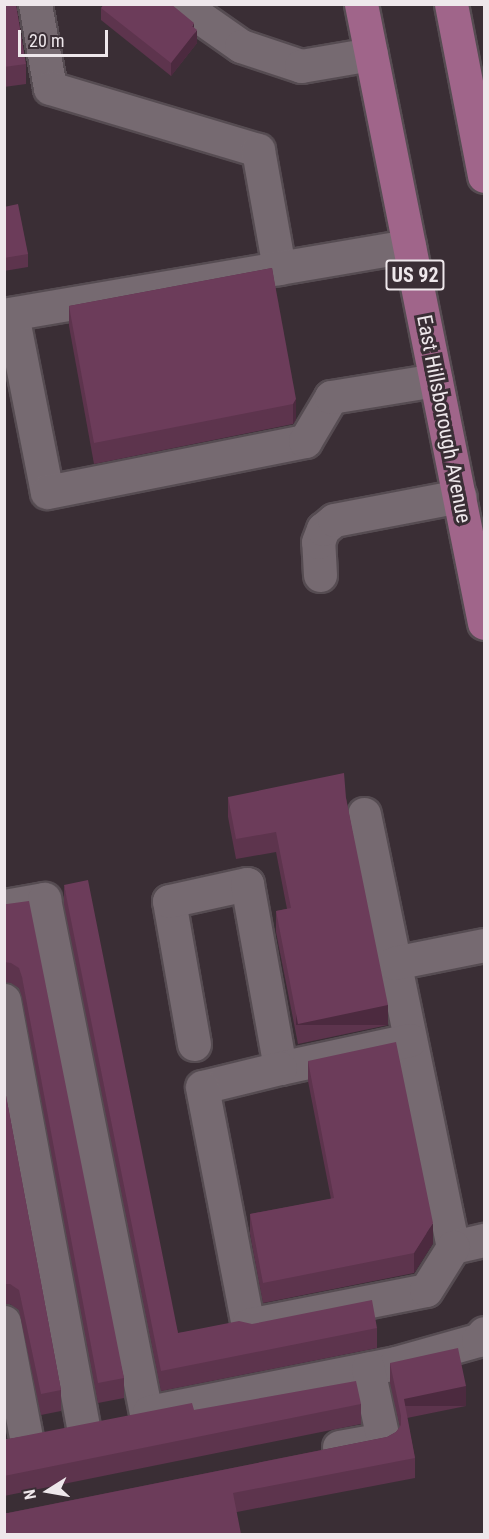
<!DOCTYPE html>
<style>
body{margin:0}
#map{position:relative;width:489px;height:1539px;overflow:hidden;background:#3a2e35;font-family:"Roboto Condensed",sans-serif}
div>[style]{position:absolute}
.roads{filter:drop-shadow(2px 0 #564c52) drop-shadow(-2px 0 #564c52) drop-shadow(0 2px #564c52) drop-shadow(0 -2px #564c52)}
.minor>*{height:33px;margin:-16.5px;padding:0 16.5px;transform-origin:16.5px;border-radius:16.5px;background:#766a71}
.major>*{height:33px;margin:-16.5px;padding:0 16.5px;transform-origin:16.5px;border-radius:16.5px;background:#a0658a}
.wall>*{inset:0;background:#5d344d}
.shaded-wall>*{inset:0;background:#4c2a3f;transform-origin:0 0}
.building>*{inset:0;background:#6c3c5a}
span{translate:-50% -50%;white-space:nowrap;text-align:center;line-height:1.15;-webkit-text-stroke:6px #3a2e35;paint-order:stroke}
.shield-label span{padding:2px 4px;background:#3a2e35;border:2px solid;border-radius:4px;-webkit-text-stroke-width:0}
.shield-label{font-size:20px;color:#eee7eb;font-weight:700}
.street-label{font-size:21px;color:#eee7eb}
.frame{position:absolute;inset:0;border:6px solid #eee7eb;pointer-events:none}
.north{position:absolute;left:18px;top:1461px;width:60px;height:60px;-webkit-text-stroke:4px #3a2e35;paint-order:stroke;rotate:259deg;font-size:16px;font-weight:700;line-height:24px;text-align:center;color:#eee7eb}
.north::after{content:'';display:block;margin:auto;width:21px;height:27px;background:#eee7eb;clip-path:polygon(50% 0,100% 100%,50% 72%,0 100%)}
.scale{position:absolute;left:18px;top:30px;width:90px;height:27px;box-sizing:border-box;border:3px solid #eee7eb;border-top:0;padding-left:8px;font-size:18px;line-height:21px;white-space:nowrap;color:#eee7eb;-webkit-text-stroke:4px #3a2e35;paint-order:stroke}
</style>
<div id="map">
<div class="roads">
<div class="minor">
<div style="left:35px;top:4px;width:85px;rotate:79.9deg"></div>
<div style="left:50px;top:88px;width:217px;rotate:16.6deg"></div>
<div style="left:258px;top:150px;width:120px;rotate:79.9deg"></div>
<div style="left:181px;top:4px;width:73px;rotate:35deg"></div>
<div style="left:241px;top:46px;width:63px;rotate:18.4deg"></div>
<div style="left:301px;top:66px;width:71px;rotate:-9.7deg"></div>
<div style="left:12px;top:314px;width:181px;rotate:78.9deg"></div>
<div style="left:47px;top:492px;width:263px;rotate:-11.2deg"></div>
<div style="left:305px;top:441px;width:51px;rotate:-59.4deg"></div>
<div style="left:331px;top:397px;width:106px;rotate:-9.2deg"></div>
<div style="left:4px;top:315px;width:411px;rotate:-9.7deg"></div>
<div style="left:320px;top:575px;width:33px;rotate:-93deg"></div>
<div style="left:318px;top:542px;width:14px;rotate:-69deg"></div>
<div style="left:323px;top:529px;width:14px;rotate:-39deg"></div>
<div style="left:334px;top:520px;width:128px;rotate:-10.8deg"></div>
<div style="left:364px;top:814px;width:442px;rotate:78.4deg"></div>
<div style="left:453px;top:1247px;width:32px;rotate:-13deg"></div>
<div style="left:4px;top:906px;width:41px;rotate:-9.9deg"></div>
<div style="left:44px;top:899px;width:524px;rotate:78.78deg"></div>
<div style="left:394px;top:963px;width:92px;rotate:-11.3deg"></div>
<div style="left:4px;top:1000px;width:433px;rotate:79.5deg"></div>
<div style="left:194px;top:1044px;width:145px;rotate:-99.9deg"></div>
<div style="left:169px;top:901px;width:80px;rotate:-12.3deg"></div>
<div style="left:247px;top:884px;width:187px;rotate:79.8deg"></div>
<div style="left:280px;top:1068px;width:133px;rotate:-12.2deg"></div>
<div style="left:280px;top:1068px;width:80px;rotate:166.3deg"></div>
<div style="left:202px;top:1087px;width:242px;rotate:79.1deg"></div>
<div style="left:248px;top:1325px;width:181px;rotate:-11.1deg"></div>
<div style="left:426px;top:1290px;width:51px;rotate:-57.9deg"></div>
<div style="left:4px;top:1322px;width:117px;rotate:79.2deg"></div>
<div style="left:149px;top:1412px;width:252px;rotate:-11.2deg"></div>
<div style="left:396px;top:1363px;width:85px;rotate:-15.7deg"></div>
<div style="left:478px;top:1340px;width:9px;rotate:-49deg"></div>
<div style="left:339px;top:1447px;width:45px;rotate:-10.3deg"></div>
<div style="left:383px;top:1439px;width:72px;rotate:-102.1deg"></div>
</div>
<div class="major">
<div style="left:361px;top:4px;width:631px;rotate:78.76deg"></div>
<div style="left:451px;top:4px;width:175px;rotate:79.1deg"></div>
</div>
</div>
<div class="wall">
<div style="clip-path:polygon(4px 4px,26px 64px,26px 84px,4px 87px)"></div>
<div style="clip-path:polygon(101px 8px,194px 28px,197px 43px,171px 76px,101px 20px)"></div>
<div style="clip-path:polygon(4px 207px,28px 254px,28px 267px,4px 271px)"></div>
<div style="clip-path:polygon(272px 268px,296px 419px,293px 424px,94px 464px,69px 326px,69px 306px)"></div>
<div style="clip-path:polygon(228px 797px,346px 798px,388px 1025px,298px 1044px,276px 932px,276px 911px,287px 909px,276px 852px,236px 859px,228px 817px)"></div>
<div style="clip-path:polygon(64px 885px,178px 1333px,252px 1324px,377px 1328px,377px 1348px,161px 1391px,64px 904px)"></div>
<div style="clip-path:polygon(4px 904px,124px 1378px,124px 1398px,98px 1403px,22px 997px,19px 988px,11px 983px,4px 982px)"></div>
<div style="clip-path:polygon(308px 1061px,433px 1243px,414px 1273px,263px 1303px,250px 1234px,250px 1214px,331px 1199px,308px 1081px)"></div>
<div style="clip-path:polygon(4px 1085px,61px 1390px,61px 1411px,41px 1415px,19px 1310px,10px 1304px,4px 1304px)"></div>
<div style="clip-path:polygon(390px 1363px,466px 1406px,407px 1418px,415px 1458px,415px 1478px,237px 1512px,8px 1513px,387px 1437px,396px 1432px,400px 1427px,390px 1383px)"></div>
<div style="clip-path:polygon(361px 1404px,361px 1424px,4px 1496px,4px 1439px,8px 1439px,194px 1410px)"></div>
</div>
<div class="shaded-wall">
<div style="clip-path:polygon(194px 23px,194px 34px,197px 30px,197px 43px,171px 76px,171px 63px)"></div>
<div style="clip-path:polygon(296px 399px,296px 419px,293px 424px,293px 404px)"></div>
<div style="left:388px;top:1005px;width:20px;height:92px;rotate:90deg"></div>
<div style="clip-path:polygon(433px 1223px,433px 1243px,414px 1273px,414px 1253px)"></div>
<div style="left:466px;top:1386px;width:20px;height:63px;rotate:90deg"></div>
</div>
<div class="building">
<div style="clip-path:polygon(4px 4px,16px 4px,26px 64px,4px 67px)"></div>
<div style="clip-path:polygon(104px 4px,171px 4px,194px 23px,192px 26px,197px 30px,171px 63px,101px 8px)"></div>
<div style="clip-path:polygon(18px 204px,28px 254px,4px 258px,4px 207px)"></div>
<div style="clip-path:polygon(272px 268px,296px 399px,293px 404px,94px 443px,69px 306px)"></div>
<div style="clip-path:polygon(344px 773px,346px 798px,388px 1005px,298px 1024px,276px 911px,291px 908px,276px 832px,236px 839px,228px 797px)"></div>
<div style="clip-path:polygon(88px 880px,178px 1333px,239px 1321px,252px 1324px,372px 1300px,377px 1328px,161px 1371px,64px 885px)"></div>
<div style="clip-path:polygon(29px 901px,124px 1378px,98px 1383px,22px 977px,19px 968px,11px 963px,4px 962px,4px 904px,7px 904px)"></div>
<div style="clip-path:polygon(396px 1042px,433px 1223px,414px 1253px,263px 1283px,250px 1214px,334px 1198px,308px 1061px)"></div>
<div style="clip-path:polygon(4px 1085px,61px 1390px,41px 1394px,19px 1290px,10px 1284px,4px 1284px)"></div>
<div style="clip-path:polygon(458px 1348px,466px 1386px,404px 1399px,415px 1458px,233px 1493px,241px 1534px,4px 1534px,4px 1513px,8px 1513px,387px 1437px,396px 1432px,401px 1425px,401px 1416px,390px 1363px)"></div>
<div style="clip-path:polygon(356px 1381px,361px 1404px,4px 1476px,4px 1439px,8px 1439px,192px 1403px,194px 1410px)"></div>
</div>
<div class="shield-label">
<span style="left:415px;top:275px">US 92</span>
</div>
<div class="street-label">
<span style="left:444px;top:419px;rotate:79deg">East Hillsborough Avenue</span>
</div>
<div class="frame"></div>
<div class="north">N</div>
<div class="scale">20 m</div>
</div>
